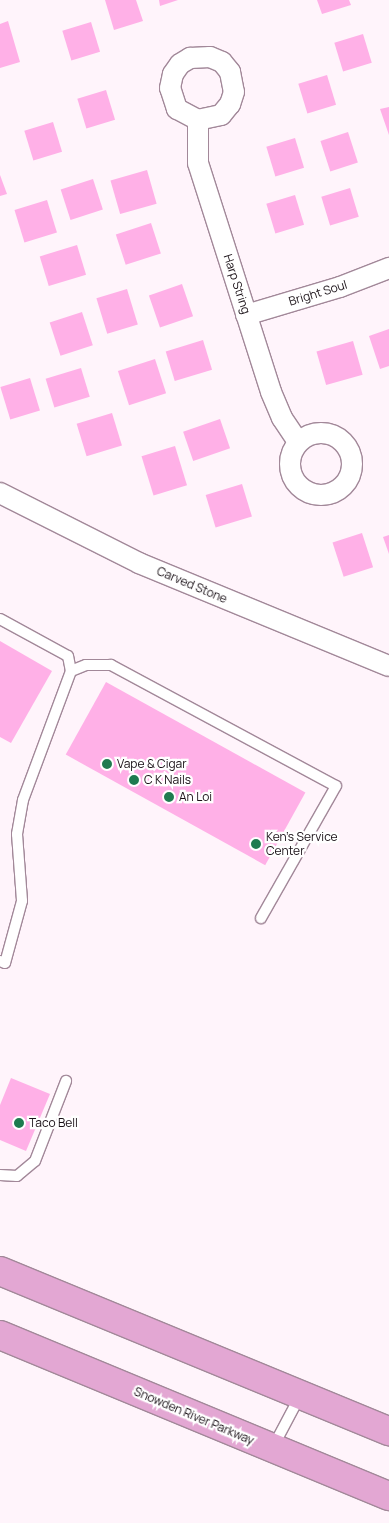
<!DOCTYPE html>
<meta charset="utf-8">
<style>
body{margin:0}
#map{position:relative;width:389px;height:1523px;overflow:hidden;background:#fff4fb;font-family:Manrope,sans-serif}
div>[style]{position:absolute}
.building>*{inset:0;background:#ffb0e7;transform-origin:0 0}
.roads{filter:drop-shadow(1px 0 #a28899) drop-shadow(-1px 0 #a28899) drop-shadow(0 1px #a28899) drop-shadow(0 -1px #a28899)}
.service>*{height:10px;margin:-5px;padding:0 5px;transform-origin:5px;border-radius:5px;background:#fff}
.minor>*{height:20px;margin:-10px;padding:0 10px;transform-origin:10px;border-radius:10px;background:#fff}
.minor>.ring{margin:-10px;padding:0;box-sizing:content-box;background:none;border:20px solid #fff;border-radius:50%}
.primary>*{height:28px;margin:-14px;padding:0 14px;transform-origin:14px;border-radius:14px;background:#e3a7d3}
.dots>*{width:14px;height:14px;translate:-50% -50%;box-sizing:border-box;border:2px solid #fff;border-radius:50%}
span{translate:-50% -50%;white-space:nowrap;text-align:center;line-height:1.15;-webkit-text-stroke:4.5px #fff;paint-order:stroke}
.street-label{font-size:12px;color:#191016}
.poi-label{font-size:12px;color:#191016}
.left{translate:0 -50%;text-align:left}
</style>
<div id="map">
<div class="building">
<div style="clip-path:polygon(105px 0,136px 0,143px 21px,114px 30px)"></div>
<div style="clip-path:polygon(159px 0,178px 0,160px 6px)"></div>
<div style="clip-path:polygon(317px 0,349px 0,351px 5px,322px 14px)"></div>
<div style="clip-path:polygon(8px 21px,20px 62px,0 68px,0 24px)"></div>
<div style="left:91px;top:22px;width:31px;height:30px;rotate:73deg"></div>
<div style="left:363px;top:34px;width:30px;height:30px;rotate:73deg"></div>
<div style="left:327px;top:75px;width:31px;height:30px;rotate:73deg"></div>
<div style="left:106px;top:90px;width:31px;height:30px;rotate:73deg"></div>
<div style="clip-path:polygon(389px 107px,389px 135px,380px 109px)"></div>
<div style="left:53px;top:122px;width:31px;height:30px;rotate:73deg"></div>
<div style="left:348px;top:132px;width:32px;height:29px;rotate:72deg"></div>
<div style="left:295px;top:138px;width:31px;height:30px;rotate:73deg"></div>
<div style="left:147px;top:170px;width:35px;height:38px;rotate:74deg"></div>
<div style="clip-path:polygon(0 175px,7px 194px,0 196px)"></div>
<div style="left:93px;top:179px;width:32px;height:34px;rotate:72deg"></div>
<div style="left:350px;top:188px;width:30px;height:30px;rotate:73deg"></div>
<div style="left:295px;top:195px;width:31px;height:30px;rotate:73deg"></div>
<div style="left:47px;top:200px;width:34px;height:34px;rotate:73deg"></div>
<div style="left:151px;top:223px;width:32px;height:37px;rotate:72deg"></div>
<div style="left:77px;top:245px;width:31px;height:39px;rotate:73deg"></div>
<div style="left:182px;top:284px;width:34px;height:35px;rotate:71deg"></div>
<div style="left:127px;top:289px;width:37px;height:32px;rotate:73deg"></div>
<div style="left:82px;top:312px;width:35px;height:34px;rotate:72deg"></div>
<div style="clip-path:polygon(389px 329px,389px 366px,380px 369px,369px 336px)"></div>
<div style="left:203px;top:340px;width:31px;height:39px;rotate:73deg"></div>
<div style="left:353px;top:341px;width:35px;height:38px;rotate:74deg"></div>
<div style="left:155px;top:359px;width:36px;height:39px;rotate:72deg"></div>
<div style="left:81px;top:368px;width:30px;height:37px;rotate:73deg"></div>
<div style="left:30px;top:378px;width:34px;height:31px;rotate:73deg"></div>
<div style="left:112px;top:413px;width:34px;height:37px;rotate:73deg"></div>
<div style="left:220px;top:419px;width:31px;height:39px;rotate:71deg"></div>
<div style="left:175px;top:446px;width:41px;height:35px;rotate:73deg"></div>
<div style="left:242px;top:484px;width:34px;height:38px;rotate:73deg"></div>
<div style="left:362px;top:533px;width:36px;height:31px;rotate:72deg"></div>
<div style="clip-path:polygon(389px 535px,389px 554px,383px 537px)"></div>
<div style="clip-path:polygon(0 641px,52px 671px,11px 743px,0 737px)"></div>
<div style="left:106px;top:682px;width:228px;height:83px;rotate:29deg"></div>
<div style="clip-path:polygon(11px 1078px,50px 1094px,26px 1151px,0 1140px,0 1105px)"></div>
</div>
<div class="roads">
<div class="service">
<div style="left:0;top:619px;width:77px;rotate:28.6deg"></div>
<div style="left:68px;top:656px;width:15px;rotate:79deg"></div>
<div style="left:71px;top:671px;width:138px;rotate:110.4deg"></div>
<div style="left:23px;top:800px;width:35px;rotate:100deg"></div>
<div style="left:17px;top:834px;width:67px;rotate:85.7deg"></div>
<div style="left:22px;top:901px;width:64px;rotate:105.3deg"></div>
<div style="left:5px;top:963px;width:5px;rotate:-158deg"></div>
<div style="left:71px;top:671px;width:16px;rotate:-22deg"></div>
<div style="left:86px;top:665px;width:25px"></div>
<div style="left:111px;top:665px;width:255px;rotate:28.3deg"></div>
<div style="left:336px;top:786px;width:152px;rotate:119.6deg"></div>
<div style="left:0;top:1175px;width:17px;rotate:3deg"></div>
<div style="left:17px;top:1176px;width:23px;rotate:-40deg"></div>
<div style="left:35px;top:1161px;width:86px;rotate:-68.8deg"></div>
<div style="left:273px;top:1447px;width:58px;rotate:-62.1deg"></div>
</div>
<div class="minor">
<div style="left:198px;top:120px;width:24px;rotate:-152deg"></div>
<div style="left:177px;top:109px;width:22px;rotate:-108deg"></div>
<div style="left:170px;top:88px;width:14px;rotate:-78deg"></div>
<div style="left:173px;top:74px;width:12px;rotate:-55deg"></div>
<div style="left:180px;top:64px;width:12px;rotate:-31deg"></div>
<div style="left:190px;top:58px;width:20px;rotate:-3deg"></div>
<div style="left:210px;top:57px;width:13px;rotate:23deg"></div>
<div style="left:222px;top:62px;width:13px;rotate:51deg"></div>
<div style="left:230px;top:72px;width:20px;rotate:79deg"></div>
<div style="left:234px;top:92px;width:13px;rotate:108deg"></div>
<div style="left:230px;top:104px;width:14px;rotate:129deg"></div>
<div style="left:221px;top:115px;width:24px;rotate:168deg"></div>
<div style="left:198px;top:120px;width:43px;rotate:90deg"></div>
<div style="left:198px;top:163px;width:240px;rotate:72.3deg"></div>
<div style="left:271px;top:392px;width:28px;rotate:67deg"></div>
<div style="left:282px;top:418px;width:29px;rotate:56deg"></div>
<div style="left:246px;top:315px;width:98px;rotate:-16.6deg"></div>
<div style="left:340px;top:287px;width:53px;rotate:-21.2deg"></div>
<div class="ring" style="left:290px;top:433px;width:42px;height:42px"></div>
<div style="left:0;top:493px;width:156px;rotate:26.7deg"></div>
<div style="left:139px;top:563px;width:270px;rotate:22.4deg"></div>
</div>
<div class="primary">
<div style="left:0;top:1271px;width:421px;rotate:22.4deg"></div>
<div style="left:0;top:1335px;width:421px;rotate:22.5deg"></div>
</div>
</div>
<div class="dots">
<div style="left:107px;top:764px;background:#1f7b50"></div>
<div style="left:134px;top:780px;background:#1f7b50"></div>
<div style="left:169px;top:797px;background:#1f7b50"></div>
<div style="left:256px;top:844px;background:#1f7b50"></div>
<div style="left:19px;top:1123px;background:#1f7b50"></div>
</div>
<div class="street-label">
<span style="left:237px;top:284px;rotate:72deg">Harp String</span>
<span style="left:318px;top:293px;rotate:-17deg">Bright Soul</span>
<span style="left:192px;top:585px;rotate:23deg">Carved Stone</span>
<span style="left:194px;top:1416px;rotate:23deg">Snowden River Parkway</span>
</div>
<div class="poi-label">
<span class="left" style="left:117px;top:764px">Vape &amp; Cigar</span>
<span class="left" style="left:144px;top:780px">C K Nails</span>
<span class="left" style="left:179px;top:797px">An Loi</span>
<span class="left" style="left:266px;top:844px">Ken’s Service<br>Center</span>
<span class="left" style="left:29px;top:1123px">Taco Bell</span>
</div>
</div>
